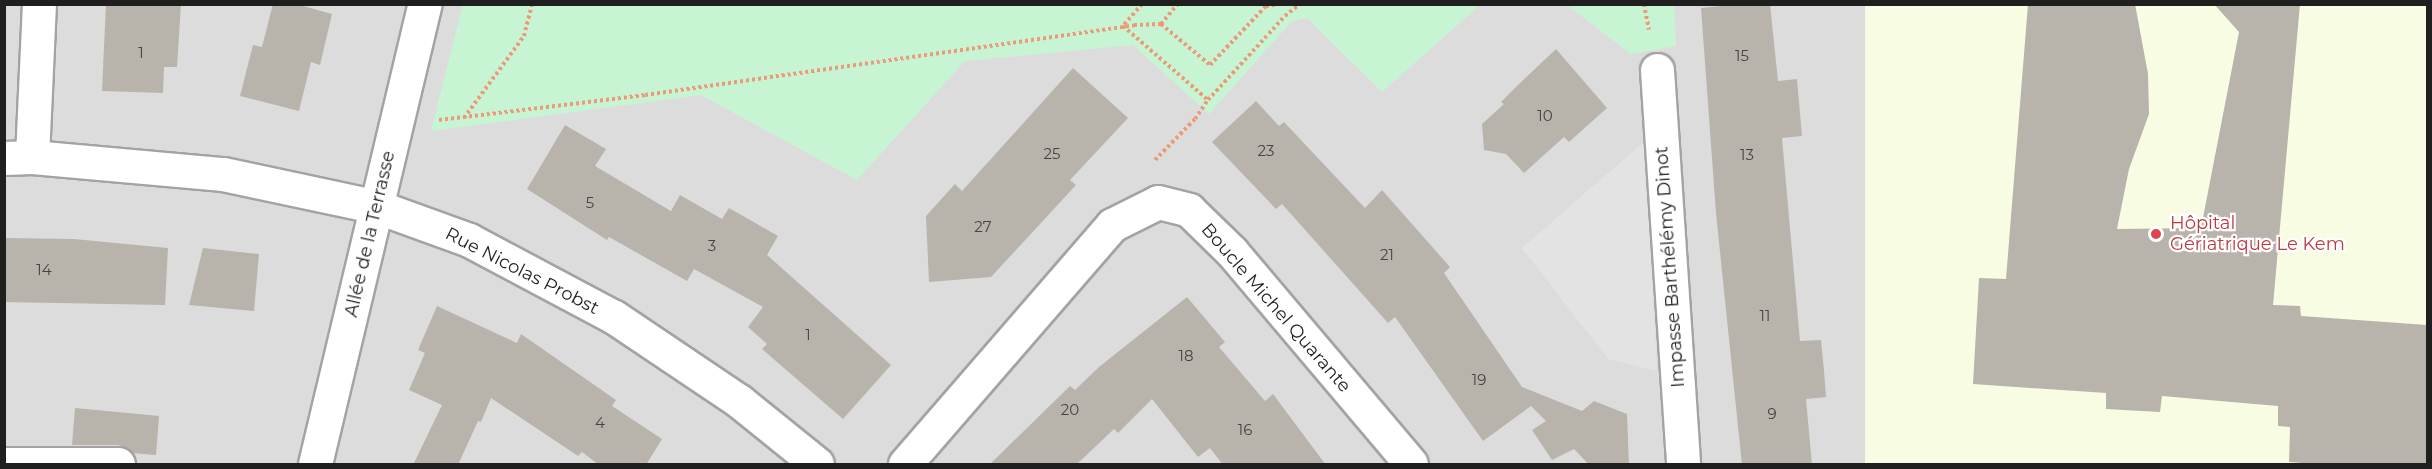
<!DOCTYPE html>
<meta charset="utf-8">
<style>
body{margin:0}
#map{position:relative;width:2432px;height:469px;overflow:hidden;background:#efeee6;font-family:Montserrat,sans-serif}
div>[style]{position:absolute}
.residential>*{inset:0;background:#dddcdc;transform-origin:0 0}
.education>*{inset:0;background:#f7fce2;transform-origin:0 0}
.park>*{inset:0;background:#c7f5d3}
.parking>*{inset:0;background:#e3e3e3}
.building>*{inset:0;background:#b8b4ac}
.path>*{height:4px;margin-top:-2px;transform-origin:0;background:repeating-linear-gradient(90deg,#ed9a79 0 3px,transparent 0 6px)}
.roads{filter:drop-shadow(2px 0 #a3a3a3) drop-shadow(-2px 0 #a3a3a3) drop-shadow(0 2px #a3a3a3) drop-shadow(0 -2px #a3a3a3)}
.minor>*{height:33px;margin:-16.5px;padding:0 16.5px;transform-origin:16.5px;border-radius:16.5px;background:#fff}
.dots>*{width:16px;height:16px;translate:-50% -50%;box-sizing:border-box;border:3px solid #fff;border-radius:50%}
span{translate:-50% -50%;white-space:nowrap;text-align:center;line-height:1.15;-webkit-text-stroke:4.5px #fff;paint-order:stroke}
.number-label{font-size:15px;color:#454442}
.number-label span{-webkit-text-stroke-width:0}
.health-label{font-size:18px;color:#be3a42}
.left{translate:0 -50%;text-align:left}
.street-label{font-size:18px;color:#1f1f1f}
.frame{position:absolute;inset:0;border:6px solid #1f1f1f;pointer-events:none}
</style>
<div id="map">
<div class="residential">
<div style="left:5px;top:5px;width:2422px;height:459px"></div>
</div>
<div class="education">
<div style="left:1865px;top:5px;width:562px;height:461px"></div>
</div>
<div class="park">
<div style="clip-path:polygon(463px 4px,1480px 4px,1480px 5px,1382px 92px,1307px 18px,1292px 21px,1209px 114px,1133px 45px,965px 61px,857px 180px,701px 95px,431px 131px)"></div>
<div style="clip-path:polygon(1567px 5px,1674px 5px,1676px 46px,1631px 54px)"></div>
</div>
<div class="parking">
<div style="clip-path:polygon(1646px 140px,1657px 371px,1608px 359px,1522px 248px)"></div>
</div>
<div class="building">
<div style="clip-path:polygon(106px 4px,181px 4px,177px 67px,164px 67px,163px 93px,102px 91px)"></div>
<div style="clip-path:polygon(273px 4px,296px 4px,332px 14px,320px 65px,311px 62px,299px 111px,240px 96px,253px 45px,262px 47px)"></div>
<div style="clip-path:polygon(1741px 4px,1770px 4px,1778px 81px,1797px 79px,1802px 136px,1782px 138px,1800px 341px,1821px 340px,1824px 371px,1826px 397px,1806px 399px,1812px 465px,1742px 465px,1716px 213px,1701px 8px)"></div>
<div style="clip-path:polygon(2028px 4px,2135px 4px,2148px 74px,2149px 114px,2129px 169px,2117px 229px,2201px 228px,2239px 32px,2214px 4px,2300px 4px,2273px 305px,2300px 306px,2301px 316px,2427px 325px,2427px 465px,2328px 465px,2289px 462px,2290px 427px,2278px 426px,2278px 406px,2162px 396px,2160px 412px,2106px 409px,2106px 393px,1973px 384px,1979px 278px,2006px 279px)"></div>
<div style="clip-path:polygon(1556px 49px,1607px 108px,1569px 142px,1564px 137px,1524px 173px,1506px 154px,1484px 150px,1482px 124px,1504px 104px,1501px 102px,1518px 85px)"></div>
<div style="clip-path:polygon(1073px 68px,1128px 118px,1070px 180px,1076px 185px,991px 277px,929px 282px,926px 216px,955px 184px,962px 191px)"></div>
<div style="clip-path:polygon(1256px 101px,1279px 126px,1284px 122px,1365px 208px,1382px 190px,1450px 267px,1444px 273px,1522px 387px,1582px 411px,1594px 401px,1627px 414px,1629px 465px,1589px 465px,1574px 449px,1552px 460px,1532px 430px,1546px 421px,1531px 406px,1483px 441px,1395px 317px,1388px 323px,1282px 204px,1276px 209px,1212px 142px)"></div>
<div style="clip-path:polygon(565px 125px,606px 149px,595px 166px,671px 211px,680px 195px,722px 219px,729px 208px,778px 236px,767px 255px,891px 365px,843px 419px,762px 349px,767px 344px,748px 327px,763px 307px,694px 269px,687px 281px,609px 237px,607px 240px,527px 189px)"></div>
<div style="clip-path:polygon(4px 238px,74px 239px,168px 248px,165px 305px,4px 302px)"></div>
<div style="clip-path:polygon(203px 248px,259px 254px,254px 311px,189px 305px)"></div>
<div style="clip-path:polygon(1187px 297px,1225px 342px,1219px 347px,1265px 401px,1273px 394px,1326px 465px,1223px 465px,1210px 448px,1198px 457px,1152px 399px,1118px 433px,1114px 429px,1076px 465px,989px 465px,1070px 386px,1075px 390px,1099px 367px)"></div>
<div style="clip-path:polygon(437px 306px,517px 343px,521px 334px,616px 400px,612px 406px,662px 439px,646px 465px,599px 465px,582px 452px,578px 456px,491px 398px,481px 422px,478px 421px,458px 465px,413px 465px,442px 405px,409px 390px,425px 353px,418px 350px)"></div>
<div style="clip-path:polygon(75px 408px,159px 416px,156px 455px,133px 453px,127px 448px,118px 445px,72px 445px)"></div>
</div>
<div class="path">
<div style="left:1142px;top:4px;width:29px;rotate:131deg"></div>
<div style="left:1123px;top:26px;width:113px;rotate:41deg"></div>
<div style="left:1208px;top:100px;width:114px;rotate:-47.5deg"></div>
<div style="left:1285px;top:16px;width:19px;rotate:-39deg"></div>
<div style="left:1644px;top:4px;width:26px;rotate:79deg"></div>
<div style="left:1161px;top:24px;width:26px;rotate:-50deg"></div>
<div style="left:464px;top:118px;width:102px;rotate:-53.8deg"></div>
<div style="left:524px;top:36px;width:33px;rotate:-76deg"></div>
<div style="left:439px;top:120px;width:208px;rotate:-6.9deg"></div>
<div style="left:645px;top:95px;width:494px;rotate:-8.1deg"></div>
<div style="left:1134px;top:25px;width:27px;rotate:-2deg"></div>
<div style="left:1161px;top:24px;width:64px;rotate:39.9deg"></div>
<div style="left:1210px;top:65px;width:81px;rotate:-46.5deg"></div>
<div style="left:1266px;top:6px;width:12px;rotate:-9deg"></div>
<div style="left:1155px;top:160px;width:57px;rotate:-45.7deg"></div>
<div style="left:1195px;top:119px;width:23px;rotate:-56deg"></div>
</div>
<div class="roads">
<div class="minor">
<div style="left:1657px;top:70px;width:395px;rotate:86.2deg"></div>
<div style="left:32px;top:157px;width:153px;rotate:-87.4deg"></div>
<div style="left:4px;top:158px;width:28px;rotate:-2deg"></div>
<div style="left:32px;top:157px;width:192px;rotate:5.1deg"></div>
<div style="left:223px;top:174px;width:158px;rotate:12deg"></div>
<div style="left:378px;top:207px;width:97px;rotate:19.9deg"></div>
<div style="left:469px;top:240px;width:164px;rotate:28deg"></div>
<div style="left:614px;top:317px;width:151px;rotate:33.9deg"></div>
<div style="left:739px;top:401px;width:100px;rotate:38.9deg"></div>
<div style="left:4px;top:464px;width:114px"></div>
<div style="left:315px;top:464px;width:473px;rotate:-76.6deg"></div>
<div style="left:905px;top:464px;width:316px;rotate:-49.1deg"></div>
<div style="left:1112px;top:225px;width:51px;rotate:-26.6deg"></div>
<div style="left:1158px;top:202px;width:32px;rotate:14deg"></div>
<div style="left:1189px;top:210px;width:60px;rotate:44.3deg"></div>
<div style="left:1232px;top:252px;width:277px;rotate:49.8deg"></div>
</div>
</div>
<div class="dots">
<div style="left:2156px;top:234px;background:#e0444e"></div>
</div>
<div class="number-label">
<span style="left:141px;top:53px">1</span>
<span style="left:1742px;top:56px">15</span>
<span style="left:1545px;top:116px">10</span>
<span style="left:1266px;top:151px">23</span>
<span style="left:1052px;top:154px">25</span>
<span style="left:1747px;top:155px">13</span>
<span style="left:590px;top:203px">5</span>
<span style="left:983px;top:227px">27</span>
<span style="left:712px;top:246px">3</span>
<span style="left:1387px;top:255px">21</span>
<span style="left:44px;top:270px">14</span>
<span style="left:1765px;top:316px">11</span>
<span style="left:808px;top:335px">1</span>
<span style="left:1186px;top:356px">18</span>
<span style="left:1479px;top:380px">19</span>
<span style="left:1070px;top:410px">20</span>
<span style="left:1772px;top:414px">9</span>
<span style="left:600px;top:423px">4</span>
<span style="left:1245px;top:430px">16</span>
</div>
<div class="health-label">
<span class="left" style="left:2170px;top:234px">Hôpital<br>Gériatrique Le Kem</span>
</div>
<div class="street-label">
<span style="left:370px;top:234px;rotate:-77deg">Allée de la Terrasse</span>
<span style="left:1670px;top:267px;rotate:-94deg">Impasse Barthélémy Dinot</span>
<span style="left:522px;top:271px;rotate:27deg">Rue Nicolas Probst</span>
<span style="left:1276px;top:308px;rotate:49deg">Boucle Michel Quarante</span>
</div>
<div class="frame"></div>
</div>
